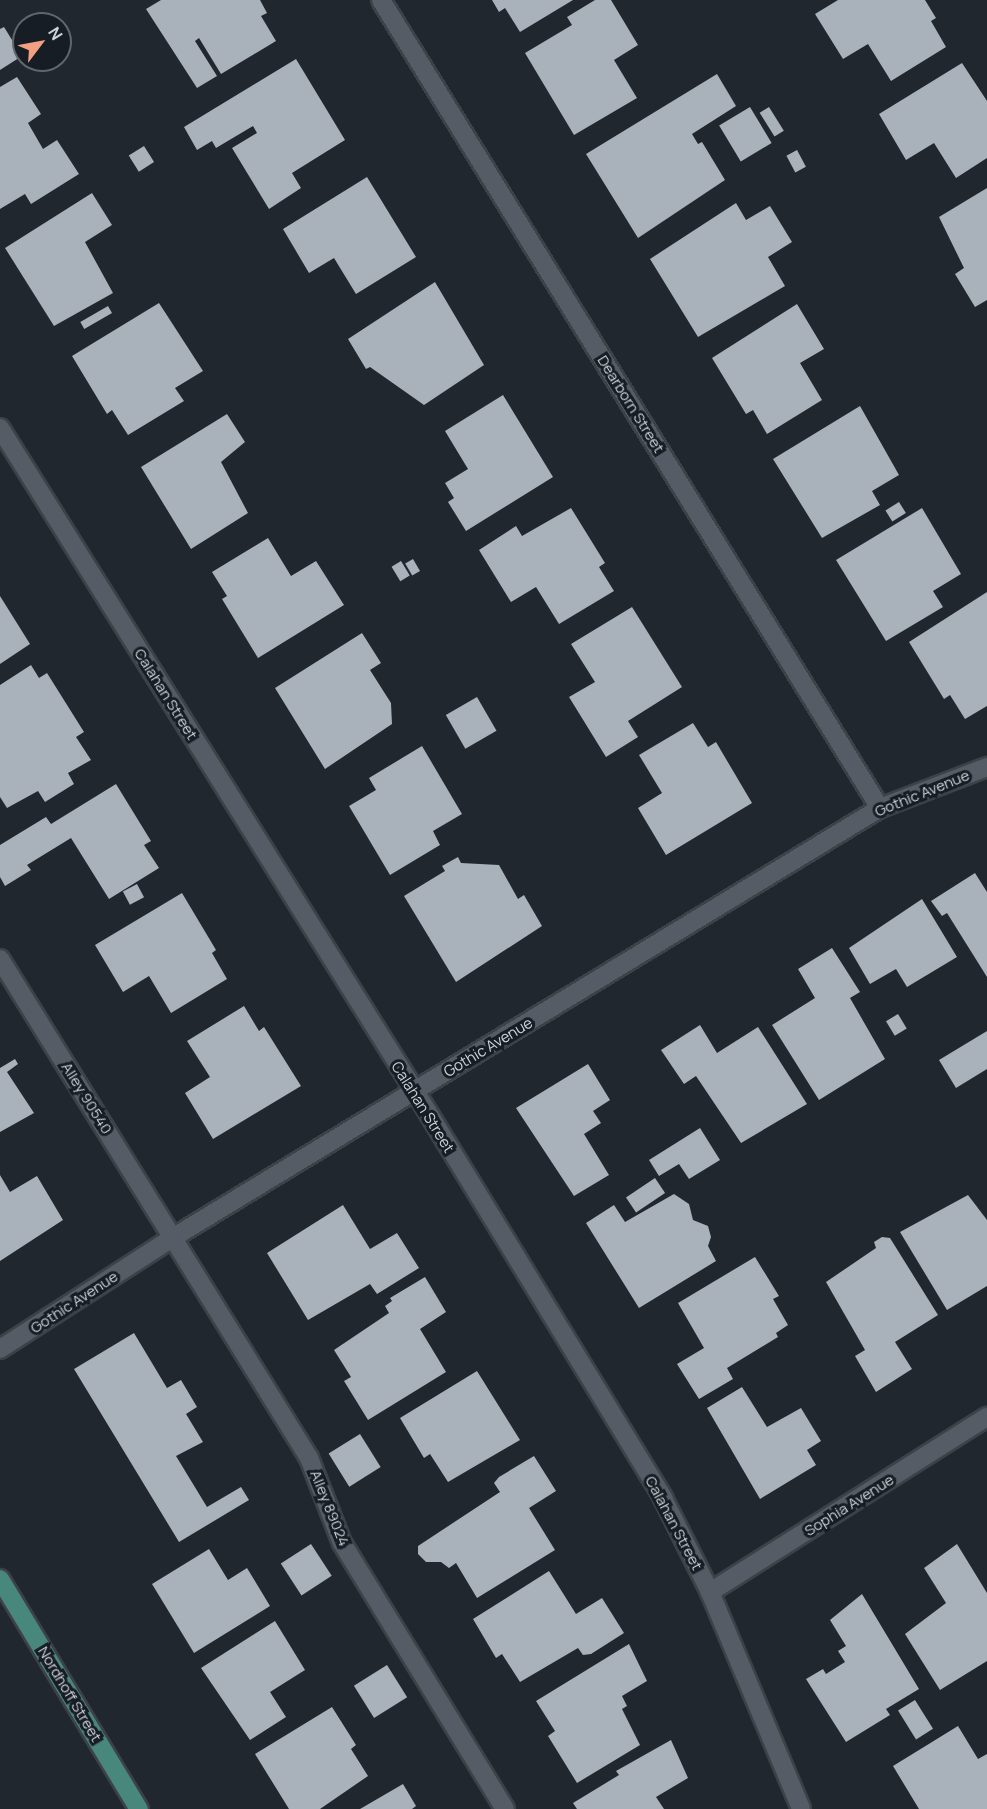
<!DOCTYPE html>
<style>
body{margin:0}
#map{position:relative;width:987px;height:1809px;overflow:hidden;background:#21272e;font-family:Manrope,sans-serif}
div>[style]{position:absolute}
.building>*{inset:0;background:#a9b1bb;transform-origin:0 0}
.roads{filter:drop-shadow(2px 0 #3d4248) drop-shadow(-2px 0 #3d4248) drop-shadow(0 2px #3d4248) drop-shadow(0 -2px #3d4248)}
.minor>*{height:18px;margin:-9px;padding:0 9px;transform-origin:9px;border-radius:9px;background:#555c65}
.major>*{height:18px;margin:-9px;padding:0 9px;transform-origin:9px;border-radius:9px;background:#48887c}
span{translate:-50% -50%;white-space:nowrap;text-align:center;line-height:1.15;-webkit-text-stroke:6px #171d24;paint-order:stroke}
.street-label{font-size:15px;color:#cfd3d8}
.north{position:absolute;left:12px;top:12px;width:60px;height:60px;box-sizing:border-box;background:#171d24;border:2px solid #61666c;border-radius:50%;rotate:58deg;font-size:16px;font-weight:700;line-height:24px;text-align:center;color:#cfd3d8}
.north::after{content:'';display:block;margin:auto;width:21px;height:27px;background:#f39f82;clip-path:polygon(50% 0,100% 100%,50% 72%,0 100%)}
</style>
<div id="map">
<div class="building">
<div style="clip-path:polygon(161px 0,260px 0,267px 13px,261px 16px,276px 41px,221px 74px,199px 38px,195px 41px,217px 76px,197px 88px,146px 9px)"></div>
<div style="clip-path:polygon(492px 0,573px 0,520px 32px,505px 8px,499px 12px)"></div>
<div style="clip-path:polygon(595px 0,611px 0,638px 45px,614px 60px,637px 98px,574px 135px,525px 53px,572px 25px,567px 17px)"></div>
<div style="clip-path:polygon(838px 0,925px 0,936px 18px,931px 21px,946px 47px,891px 81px,868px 44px,843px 59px,815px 14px)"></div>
<div style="clip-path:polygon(4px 27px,22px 56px,0 70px,0 29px)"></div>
<div style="clip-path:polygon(296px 59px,345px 140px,292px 173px,301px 188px,269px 209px,232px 148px,257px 133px,253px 126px,216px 148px,212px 141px,197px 150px,184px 127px)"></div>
<div style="clip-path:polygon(962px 63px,987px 101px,987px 158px,956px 178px,934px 143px,906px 160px,879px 114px)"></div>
<div style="clip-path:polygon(717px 74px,736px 106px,692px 134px,698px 144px,702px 142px,725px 180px,638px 238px,586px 154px)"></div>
<div style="clip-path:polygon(17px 77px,41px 114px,28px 123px,43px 149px,57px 140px,79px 174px,31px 204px,25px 194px,0 209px,0 87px)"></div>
<div style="left:750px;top:107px;width:42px;height:36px;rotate:59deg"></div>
<div style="left:769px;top:107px;width:28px;height:11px;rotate:58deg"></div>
<div style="left:144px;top:146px;width:19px;height:18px;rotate:58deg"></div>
<div style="left:797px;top:150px;width:19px;height:12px;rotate:62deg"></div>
<div style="clip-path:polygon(367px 177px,416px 257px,356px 294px,334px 258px,309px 273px,283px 229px)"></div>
<div style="clip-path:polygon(987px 188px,987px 300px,975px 307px,955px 274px,964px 268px,939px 217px)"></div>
<div style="clip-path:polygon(92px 193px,112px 225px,85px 242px,113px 293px,54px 326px,5px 248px)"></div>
<div style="clip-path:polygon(736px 203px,746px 220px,770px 206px,792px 242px,768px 257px,785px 286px,698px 337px,650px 259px)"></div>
<div style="clip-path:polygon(435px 282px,484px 365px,424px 405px,370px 367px,366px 369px,348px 339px)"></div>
<div style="clip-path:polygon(159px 303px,203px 371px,175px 388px,184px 401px,128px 435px,112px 410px,107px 414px,72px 356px)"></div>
<div style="clip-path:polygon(797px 304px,824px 349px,800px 363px,822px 400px,767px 434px,753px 410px,746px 414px,712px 358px)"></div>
<div style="left:108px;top:306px;width:8px;height:32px;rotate:60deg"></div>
<div style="clip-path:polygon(503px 395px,553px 477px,466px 531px,448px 502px,454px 498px,445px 483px,468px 469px,445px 431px)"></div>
<div style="clip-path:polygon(860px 406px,899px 475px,872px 491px,880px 505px,822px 538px,773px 459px)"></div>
<div style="clip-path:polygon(227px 414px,245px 442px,221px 462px,248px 513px,191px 549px,141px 467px)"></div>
<div style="left:899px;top:502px;width:13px;height:16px;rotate:58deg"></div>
<div style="clip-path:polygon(571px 508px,605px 563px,599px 567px,614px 591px,559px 624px,536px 587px,511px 602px,479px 550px,516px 526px,522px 536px)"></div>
<div style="clip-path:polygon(922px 508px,961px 574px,933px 591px,943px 607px,886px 641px,836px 560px)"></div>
<div style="clip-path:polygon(268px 538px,291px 576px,316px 561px,344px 605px,258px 658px,222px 599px,227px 596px,212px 572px)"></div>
<div style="left:413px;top:559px;width:14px;height:9px;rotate:60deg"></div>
<div style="left:401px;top:561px;width:17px;height:11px;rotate:59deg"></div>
<div style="clip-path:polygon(987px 592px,987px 706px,965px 719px,950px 695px,944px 699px,909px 642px)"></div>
<div style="clip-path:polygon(0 596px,30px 644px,0 664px)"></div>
<div style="clip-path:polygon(632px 607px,682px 687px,628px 721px,638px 737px,606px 757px,569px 697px,595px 682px,571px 644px)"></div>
<div style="clip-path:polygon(362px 633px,381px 663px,370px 670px,391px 703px,392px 724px,325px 769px,275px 688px)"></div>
<div style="clip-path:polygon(31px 665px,39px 678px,47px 673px,84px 732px,76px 737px,91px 760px,68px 773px,74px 784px,45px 802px,38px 791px,7px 808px,0 797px,0 685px)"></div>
<div style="left:477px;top:697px;width:39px;height:36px;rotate:60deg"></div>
<div style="clip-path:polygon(693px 723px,708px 747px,716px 742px,752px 803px,666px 855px,638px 808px,662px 793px,639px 755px)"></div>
<div style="clip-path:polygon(422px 746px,462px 814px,433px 831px,440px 845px,390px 875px,349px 806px,376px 790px,369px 778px)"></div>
<div style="clip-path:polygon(116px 784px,151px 841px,144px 845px,159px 868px,109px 899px,71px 838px,27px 865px,31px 870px,5px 886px,0 877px,0 845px,46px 817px,51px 824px)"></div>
<div style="clip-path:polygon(458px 857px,461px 863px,499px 865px,518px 899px,524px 895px,542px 926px,456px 982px,404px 896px,445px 871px,442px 866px)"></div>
<div style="clip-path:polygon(975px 873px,987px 892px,987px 977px,947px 913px,942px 916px,931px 901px)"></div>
<div style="left:137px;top:884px;width:15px;height:16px;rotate:62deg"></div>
<div style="clip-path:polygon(182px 893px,216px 950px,212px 953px,227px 979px,171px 1013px,149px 976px,123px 992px,95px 945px)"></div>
<div style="clip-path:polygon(922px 899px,957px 957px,907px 987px,896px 969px,870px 984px,849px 948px)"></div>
<div style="clip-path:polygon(832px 948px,860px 992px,850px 998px,885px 1059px,819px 1100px,772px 1025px,815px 998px,798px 969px)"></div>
<div style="clip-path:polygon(244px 1006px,259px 1031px,264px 1027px,301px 1086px,213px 1139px,185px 1093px,210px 1077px,187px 1041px)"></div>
<div style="left:898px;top:1014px;width:17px;height:14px;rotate:59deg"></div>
<div style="clip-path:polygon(700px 1025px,717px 1053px,758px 1027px,807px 1104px,741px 1143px,696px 1076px,684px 1084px,661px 1050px)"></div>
<div style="clip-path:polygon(987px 1031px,987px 1069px,956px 1088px,939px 1060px)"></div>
<div style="clip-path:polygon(15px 1059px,18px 1064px,7px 1072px,34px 1113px,0 1132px,0 1068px)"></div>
<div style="clip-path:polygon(588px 1064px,610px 1100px,593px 1111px,601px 1123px,584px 1134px,609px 1175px,574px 1196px,516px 1108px)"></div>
<div style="clip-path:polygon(700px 1128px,720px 1160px,689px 1179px,679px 1164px,659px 1176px,649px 1160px)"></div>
<div style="clip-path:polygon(0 1175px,10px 1192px,37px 1176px,63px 1220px,0 1261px)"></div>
<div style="left:655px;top:1178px;width:18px;height:35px;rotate:56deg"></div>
<div style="clip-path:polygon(674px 1194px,689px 1204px,693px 1220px,708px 1226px,711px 1237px,708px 1246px,716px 1261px,639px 1308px,586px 1223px,614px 1205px,625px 1222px)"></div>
<div style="clip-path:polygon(968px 1195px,987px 1220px,987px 1286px,947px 1310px,900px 1232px)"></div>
<div style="clip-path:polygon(343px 1205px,370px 1249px,397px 1233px,419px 1268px,377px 1294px,370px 1284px,308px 1320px,267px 1253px)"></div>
<div style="clip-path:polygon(882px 1237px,890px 1238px,938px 1315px,895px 1342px,912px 1369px,876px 1392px,855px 1356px,865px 1350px,826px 1282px,876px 1248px,874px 1242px)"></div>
<div style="clip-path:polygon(755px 1257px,779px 1296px,773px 1299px,788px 1325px,776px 1333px,778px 1337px,727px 1368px,733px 1379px,699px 1399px,677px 1364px,704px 1348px,678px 1303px)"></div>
<div style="clip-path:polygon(425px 1277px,446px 1312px,420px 1329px,446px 1372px,368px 1420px,344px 1381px,351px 1377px,334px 1350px,389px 1313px,385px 1306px,392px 1301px,390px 1298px)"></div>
<div style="clip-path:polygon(134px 1333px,167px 1388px,181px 1380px,197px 1407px,186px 1414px,203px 1442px,176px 1456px,207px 1507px,241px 1487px,249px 1500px,179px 1542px,74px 1369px)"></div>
<div style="clip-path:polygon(477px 1371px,520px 1440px,448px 1482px,430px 1454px,424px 1458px,400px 1418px)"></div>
<div style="clip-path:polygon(742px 1387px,767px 1427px,801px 1408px,821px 1441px,807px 1450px,816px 1465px,760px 1499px,707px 1408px)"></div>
<div style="left:360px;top:1434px;width:39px;height:37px;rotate:58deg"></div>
<div style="clip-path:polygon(534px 1456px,556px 1491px,529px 1508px,555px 1550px,477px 1598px,456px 1563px,449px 1568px,441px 1562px,426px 1562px,418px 1554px,418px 1546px,500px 1492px,494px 1483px,499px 1477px)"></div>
<div style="left:311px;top:1544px;width:38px;height:36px;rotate:57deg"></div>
<div style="clip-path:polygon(957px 1544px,987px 1593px,987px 1661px,940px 1690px,905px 1634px,946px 1603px,924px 1568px)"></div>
<div style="clip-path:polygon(209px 1549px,228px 1580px,247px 1568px,270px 1606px,194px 1653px,152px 1584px)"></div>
<div style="clip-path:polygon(549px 1571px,576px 1614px,602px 1598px,624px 1633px,591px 1654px,583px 1655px,578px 1648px,520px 1682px,502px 1654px,496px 1658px,473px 1619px)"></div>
<div style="clip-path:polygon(862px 1594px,919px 1689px,886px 1709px,890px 1715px,846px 1742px,806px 1679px,823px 1669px,826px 1674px,845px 1662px,838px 1651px,846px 1646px,830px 1620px)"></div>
<div style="clip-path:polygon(275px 1621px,305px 1670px,270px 1692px,286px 1717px,250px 1740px,201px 1668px)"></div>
<div style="clip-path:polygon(629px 1644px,647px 1681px,622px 1696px,627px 1706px,622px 1709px,640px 1745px,577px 1783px,548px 1736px,555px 1731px,536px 1701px)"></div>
<div style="left:387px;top:1665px;width:38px;height:39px;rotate:58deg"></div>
<div style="left:915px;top:1700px;width:34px;height:20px;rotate:58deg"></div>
<div style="clip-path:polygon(332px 1707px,356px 1745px,351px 1749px,368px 1776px,320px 1809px,289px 1809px,255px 1754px)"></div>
<div style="clip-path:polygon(958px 1726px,978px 1759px,987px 1754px,987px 1809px,919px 1809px,893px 1766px)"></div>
<div style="clip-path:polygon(671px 1740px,688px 1778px,656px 1797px,664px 1809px,577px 1809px,573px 1803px,619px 1775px,616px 1771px)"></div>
<div style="clip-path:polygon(403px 1784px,416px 1806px,412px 1809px,360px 1809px)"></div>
</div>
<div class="roads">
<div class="minor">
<div style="left:381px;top:0;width:950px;rotate:58.3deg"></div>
<div style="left:0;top:428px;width:782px;rotate:57.96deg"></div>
<div style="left:415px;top:1091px;width:477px;rotate:58.6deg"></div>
<div style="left:663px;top:1498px;width:105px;rotate:63.4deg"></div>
<div style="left:710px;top:1592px;width:235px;rotate:67.2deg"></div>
<div style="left:0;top:959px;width:587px;rotate:58.23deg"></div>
<div style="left:309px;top:1458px;width:91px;rotate:68.8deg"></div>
<div style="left:342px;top:1543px;width:312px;rotate:58.5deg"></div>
<div style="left:0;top:1349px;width:207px;rotate:-32.8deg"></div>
<div style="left:174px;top:1237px;width:826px;rotate:-31.28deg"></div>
<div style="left:880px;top:808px;width:115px;rotate:-21deg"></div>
<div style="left:710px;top:1592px;width:328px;rotate:-32.3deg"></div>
</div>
<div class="major">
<div style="left:0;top:1579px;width:269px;rotate:58.9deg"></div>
</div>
</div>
<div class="street-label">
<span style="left:631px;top:404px;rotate:58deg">Dearborn Street</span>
<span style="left:166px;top:694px;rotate:58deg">Calahan Street</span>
<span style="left:922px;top:793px;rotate:-22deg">Gothic Avenue</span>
<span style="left:488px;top:1047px;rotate:-31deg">Gothic Avenue</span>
<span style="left:87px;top:1098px;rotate:58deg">Alley 90540</span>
<span style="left:423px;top:1107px;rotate:58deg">Calahan Street</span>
<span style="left:74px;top:1302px;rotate:-33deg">Gothic Avenue</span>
<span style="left:849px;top:1505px;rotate:-32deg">Sophia Avenue</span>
<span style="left:330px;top:1508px;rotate:68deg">Alley 89024</span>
<span style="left:674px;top:1523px;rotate:62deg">Calahan Street</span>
<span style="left:70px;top:1694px;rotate:59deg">Nordhoff Street</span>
</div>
<div class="north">N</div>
</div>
